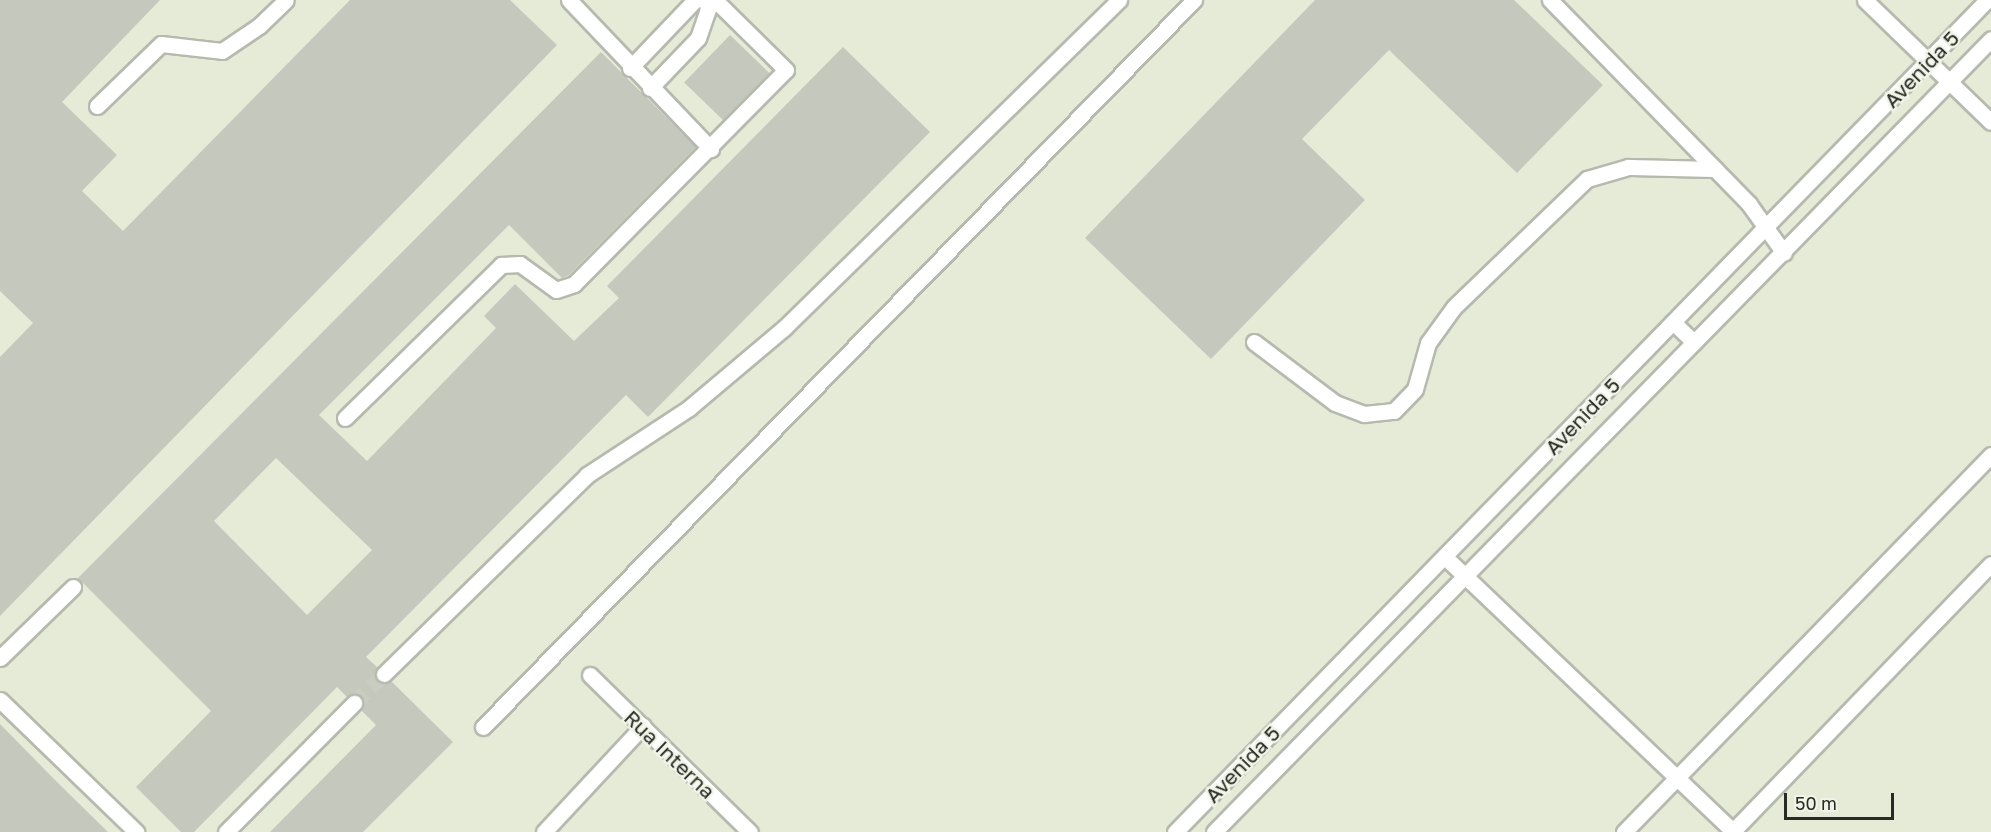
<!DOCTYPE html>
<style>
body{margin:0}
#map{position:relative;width:1991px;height:832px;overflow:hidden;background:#f1f5e8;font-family:"Golos Text",sans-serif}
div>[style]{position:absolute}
.built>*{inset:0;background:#e5ebd7;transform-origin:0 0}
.building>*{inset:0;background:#c5c9bd;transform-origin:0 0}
.minor-tunnel>*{height:15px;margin-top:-7.5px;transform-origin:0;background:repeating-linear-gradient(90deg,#c9ccc1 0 15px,transparent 0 23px)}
.roads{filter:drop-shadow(2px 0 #b6baae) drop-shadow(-2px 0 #b6baae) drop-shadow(0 2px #b6baae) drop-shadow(0 -2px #b6baae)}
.minor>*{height:15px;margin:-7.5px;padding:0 7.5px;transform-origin:7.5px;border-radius:7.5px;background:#fff}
span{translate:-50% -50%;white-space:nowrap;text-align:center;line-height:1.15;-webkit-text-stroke:5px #f1f5e8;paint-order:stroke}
.street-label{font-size:21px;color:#292a26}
.scale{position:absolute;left:1784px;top:793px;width:110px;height:27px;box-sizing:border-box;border:3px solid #292a26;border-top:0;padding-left:8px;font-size:18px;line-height:21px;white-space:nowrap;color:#292a26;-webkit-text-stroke:4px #f1f5e8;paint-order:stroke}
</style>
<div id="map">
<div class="built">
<div style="left:0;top:0;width:1991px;height:832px"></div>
</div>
<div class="building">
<div style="clip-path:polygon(0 0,160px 0,62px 102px,117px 155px,82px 191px,123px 231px,350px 0,510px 0,557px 45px,0 616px,0 357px,33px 323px,0 291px)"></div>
<div style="clip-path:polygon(1315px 0,1514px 0,1603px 85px,1517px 173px,1389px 50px,1302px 139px,1365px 200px,1211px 359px,1085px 238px)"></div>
<div style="left:730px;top:35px;width:55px;height:66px;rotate:44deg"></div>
<div style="clip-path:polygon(evenodd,843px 47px,930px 132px,648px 417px,626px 395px,366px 657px,377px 667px,378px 681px,391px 681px,453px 742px,363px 832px,270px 832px,376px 725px,361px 710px,360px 696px,347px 697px,337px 687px,194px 832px,181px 832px,136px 787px,211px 711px,78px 578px,601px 52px,696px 147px,569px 275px,562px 278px,509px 225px,319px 415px,367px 461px,496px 328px,484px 316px,515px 284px,574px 341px,619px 298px,607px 286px,843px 47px,276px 458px,372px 550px,307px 615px,214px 521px,276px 458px)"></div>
<div style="clip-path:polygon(0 724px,56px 781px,108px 832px,0 832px)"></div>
</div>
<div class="minor-tunnel">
<div style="left:354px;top:703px;width:42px;rotate:-44deg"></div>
</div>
<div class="roads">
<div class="minor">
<div style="left:569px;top:0;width:206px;rotate:46.4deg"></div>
<div style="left:1550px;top:0;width:285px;rotate:45.7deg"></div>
<div style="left:1749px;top:204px;width:60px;rotate:54.5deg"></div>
<div style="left:1865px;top:0;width:175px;rotate:44.1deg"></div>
<div style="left:630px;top:68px;width:94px;rotate:-46.3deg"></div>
<div style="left:650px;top:88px;width:69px;rotate:-46.2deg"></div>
<div style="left:698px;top:38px;width:31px;rotate:-71deg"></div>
<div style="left:708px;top:9px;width:9px;rotate:-103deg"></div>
<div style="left:97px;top:106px;width:89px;rotate:-44.1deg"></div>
<div style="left:161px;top:44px;width:61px;rotate:6.5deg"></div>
<div style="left:222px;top:51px;width:45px;rotate:-34deg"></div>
<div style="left:259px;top:26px;width:37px;rotate:-44deg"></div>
<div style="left:1673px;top:322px;width:29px;rotate:44deg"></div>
<div style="left:1254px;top:342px;width:101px;rotate:37deg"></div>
<div style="left:1335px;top:403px;width:31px;rotate:21deg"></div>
<div style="left:1364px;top:414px;width:30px;rotate:-6deg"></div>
<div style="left:1394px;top:411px;width:30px;rotate:-46deg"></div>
<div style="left:1415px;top:389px;width:48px;rotate:-74.2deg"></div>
<div style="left:1428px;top:343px;width:44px;rotate:-54.2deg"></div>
<div style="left:1454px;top:307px;width:185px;rotate:-43.9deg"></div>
<div style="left:1587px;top:179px;width:43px;rotate:-16.3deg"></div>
<div style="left:1628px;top:167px;width:87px;rotate:1.3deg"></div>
<div style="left:345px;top:418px;width:219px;rotate:-44.4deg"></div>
<div style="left:501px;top:265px;width:19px;rotate:-3deg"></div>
<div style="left:520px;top:264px;width:44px;rotate:35.8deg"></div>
<div style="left:556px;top:290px;width:19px;rotate:-18deg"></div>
<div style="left:574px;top:284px;width:301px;rotate:-45.3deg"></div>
<div style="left:786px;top:70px;width:100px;rotate:-135.4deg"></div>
<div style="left:1445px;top:557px;width:399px;rotate:43.6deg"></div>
<div style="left:0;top:658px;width:102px;rotate:-44.2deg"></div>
<div style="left:384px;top:674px;width:284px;rotate:-44.4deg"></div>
<div style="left:587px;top:475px;width:122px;rotate:-33.3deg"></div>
<div style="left:689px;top:408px;width:124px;rotate:-40.1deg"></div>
<div style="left:784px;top:328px;width:469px;rotate:-44.4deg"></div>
<div style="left:590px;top:675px;width:224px;rotate:44.5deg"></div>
<div style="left:0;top:700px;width:190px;rotate:44.1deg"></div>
<div style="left:483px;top:727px;width:1017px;rotate:-45.64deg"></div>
<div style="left:1733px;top:831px;width:371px;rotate:-46deg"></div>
<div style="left:226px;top:832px;width:182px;rotate:-45.2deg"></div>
<div style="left:544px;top:832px;width:145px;rotate:-47deg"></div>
<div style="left:1175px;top:832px;width:1163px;rotate:-45.7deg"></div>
<div style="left:1214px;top:832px;width:1110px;rotate:-45.58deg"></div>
<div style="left:1624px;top:832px;width:526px;rotate:-45.77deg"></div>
</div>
</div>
<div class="street-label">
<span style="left:1921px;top:69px;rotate:-46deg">Avenida 5</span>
<span style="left:1582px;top:416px;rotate:-46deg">Avenida 5</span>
<span style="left:670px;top:754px;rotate:44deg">Rua Interna</span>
<span style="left:1242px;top:764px;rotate:-46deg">Avenida 5</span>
</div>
<div class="scale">50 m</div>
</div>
